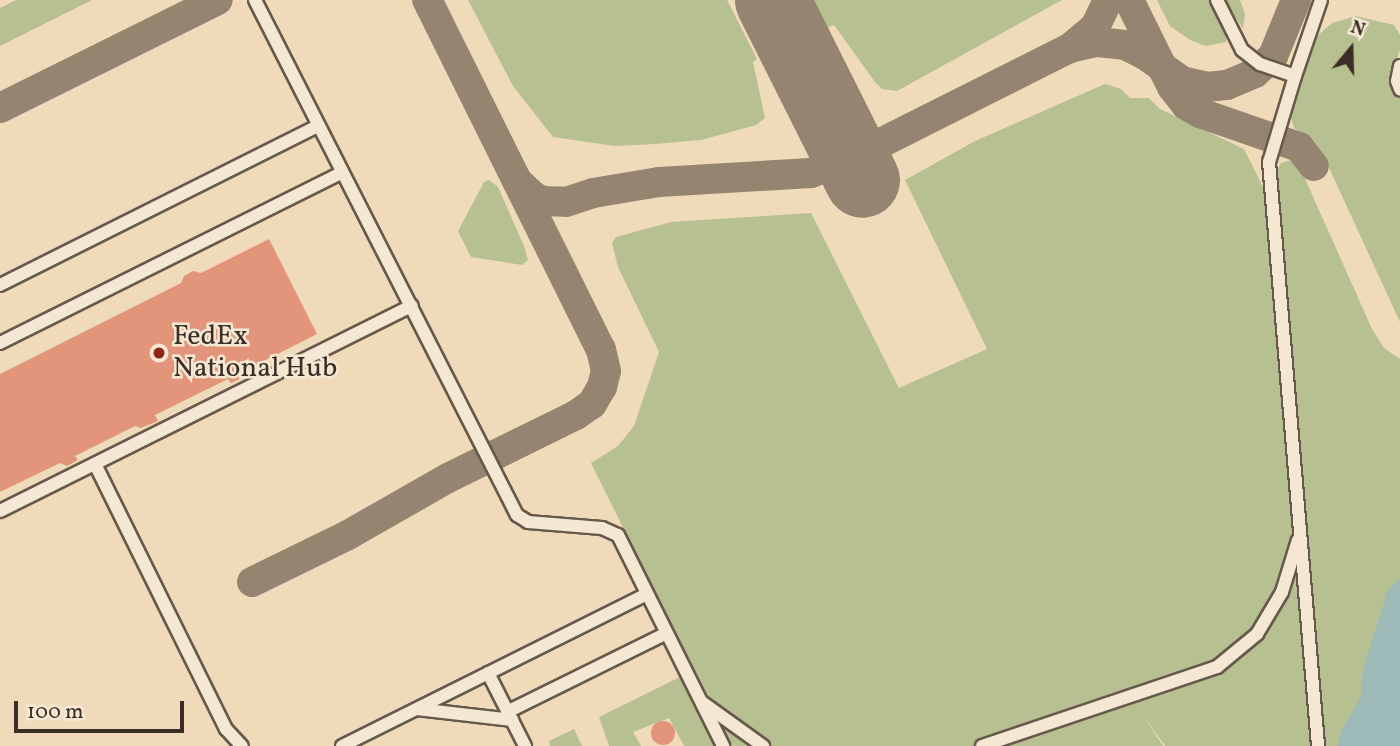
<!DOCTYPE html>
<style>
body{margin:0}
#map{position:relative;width:1400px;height:746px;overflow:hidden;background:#efdbb9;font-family:Vollkorn,serif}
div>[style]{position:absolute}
.green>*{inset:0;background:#b7c090}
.water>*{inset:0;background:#9db9b8}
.taxiway>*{height:30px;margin:-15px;padding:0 15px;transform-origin:15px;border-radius:15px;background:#948470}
.runway>*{height:75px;margin:-37.5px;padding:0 37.5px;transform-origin:37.5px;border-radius:37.5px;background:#948470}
.building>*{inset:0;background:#e2957b}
.round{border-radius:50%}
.roads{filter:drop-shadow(2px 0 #67594b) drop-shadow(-2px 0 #67594b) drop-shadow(0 2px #67594b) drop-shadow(0 -2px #67594b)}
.minor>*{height:12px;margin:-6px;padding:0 6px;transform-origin:6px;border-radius:6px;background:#f5e8d2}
.dots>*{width:19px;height:19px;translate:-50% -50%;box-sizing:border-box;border:4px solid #f5e8d2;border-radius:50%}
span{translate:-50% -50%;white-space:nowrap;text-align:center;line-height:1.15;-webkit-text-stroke:5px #f5e8d2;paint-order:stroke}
.poi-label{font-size:28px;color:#3a2e26}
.left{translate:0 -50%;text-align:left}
.north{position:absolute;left:1316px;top:14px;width:70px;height:70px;-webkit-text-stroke:5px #f5e8d2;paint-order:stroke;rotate:19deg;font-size:19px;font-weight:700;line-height:28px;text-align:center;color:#3a2e26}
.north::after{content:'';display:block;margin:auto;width:24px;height:32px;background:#3a2e26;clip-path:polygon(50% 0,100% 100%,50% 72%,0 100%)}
.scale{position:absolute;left:14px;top:701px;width:170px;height:32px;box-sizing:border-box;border:4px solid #3a2e26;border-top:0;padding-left:9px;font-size:21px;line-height:24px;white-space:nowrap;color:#3a2e26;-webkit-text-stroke:5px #f5e8d2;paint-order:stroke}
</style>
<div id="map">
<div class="green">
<div style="clip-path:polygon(16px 0,92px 0,0 46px,0 8px)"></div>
<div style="clip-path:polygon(468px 0,727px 0,757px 59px,753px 62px,765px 118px,756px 125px,701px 140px,655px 144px,615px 146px,553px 137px,513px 86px)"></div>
<div style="clip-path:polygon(814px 0,1062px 0,897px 91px,882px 89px,875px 82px,834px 25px,827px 28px)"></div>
<div style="clip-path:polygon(1157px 0,1209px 0,1227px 37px,1226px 42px,1206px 46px,1190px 40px,1170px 26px)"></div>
<div style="clip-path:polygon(1225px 0,1240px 0,1245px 14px,1243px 29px)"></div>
<div style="clip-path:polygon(1356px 16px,1394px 25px,1400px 35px,1400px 50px,1394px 67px,1400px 95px,1400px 322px,1325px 159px,1316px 146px,1294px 128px,1289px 110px,1316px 37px,1332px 23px)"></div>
<div style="clip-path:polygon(1105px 84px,1121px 89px,1130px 98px,1149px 98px,1160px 109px,1244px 149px,1264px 189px,1310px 746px,1165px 746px,1144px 717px,1163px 746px,732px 746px,591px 463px,618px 446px,634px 426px,659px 352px,618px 267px,612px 243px,616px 237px,671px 222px,811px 213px,899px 388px,987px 349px,905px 180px,975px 141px)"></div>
<div style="clip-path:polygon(1292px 160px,1298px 163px,1372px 329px,1384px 348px,1400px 359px,1400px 708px,1385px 746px,1324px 746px,1277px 171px,1281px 163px)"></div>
<div style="clip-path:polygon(489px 180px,498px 187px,524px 246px,528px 260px,522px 265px,471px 257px,458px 231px,484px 182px)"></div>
<div style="clip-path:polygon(680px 677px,715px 746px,684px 746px,669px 718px,633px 732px,641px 746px,609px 746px,599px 717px)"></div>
<div style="clip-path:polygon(574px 729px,582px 746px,550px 746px,549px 741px)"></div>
</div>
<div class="water">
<div style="clip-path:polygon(1400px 578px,1400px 746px,1338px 746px,1341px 731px,1361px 697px,1363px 669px,1388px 590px)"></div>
</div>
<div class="taxiway">
<div style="left:1129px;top:0;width:97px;rotate:63.7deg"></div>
<div style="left:1172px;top:87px;width:23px;rotate:52deg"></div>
<div style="left:1186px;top:105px;width:16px;rotate:30deg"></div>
<div style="left:1200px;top:113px;width:105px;rotate:19deg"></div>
<div style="left:1299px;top:147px;width:24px;rotate:52deg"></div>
<div style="left:1070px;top:48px;width:28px;rotate:-13deg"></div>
<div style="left:1097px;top:42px;width:28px;rotate:6deg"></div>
<div style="left:1125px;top:45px;width:22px;rotate:27deg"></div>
<div style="left:1145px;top:55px;width:45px;rotate:35.1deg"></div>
<div style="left:1182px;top:81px;width:26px;rotate:13deg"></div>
<div style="left:1207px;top:87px;width:20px;rotate:-6deg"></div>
<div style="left:1227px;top:85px;width:30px;rotate:-23deg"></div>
<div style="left:1255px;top:73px;width:25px;rotate:-43deg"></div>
<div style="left:1273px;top:56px;width:61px;rotate:-67.7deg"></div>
<div style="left:0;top:108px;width:243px;rotate:-26.4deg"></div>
<div style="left:517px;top:181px;width:22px;rotate:43deg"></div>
<div style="left:533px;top:196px;width:11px;rotate:27deg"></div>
<div style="left:543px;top:201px;width:23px;rotate:2deg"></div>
<div style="left:566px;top:202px;width:28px;rotate:-18deg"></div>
<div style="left:593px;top:193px;width:67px;rotate:-9.5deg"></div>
<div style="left:659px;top:182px;width:152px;rotate:-3.4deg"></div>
<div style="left:811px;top:173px;width:43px;rotate:-20.6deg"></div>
<div style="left:851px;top:158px;width:245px;rotate:-26.7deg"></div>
<div style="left:1070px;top:48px;width:33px;rotate:-40deg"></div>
<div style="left:1095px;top:27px;width:30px;rotate:-64deg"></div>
<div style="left:252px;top:582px;width:107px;rotate:-26.1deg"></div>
<div style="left:348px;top:535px;width:115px;rotate:-29.7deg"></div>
<div style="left:448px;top:478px;width:143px;rotate:-26.2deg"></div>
<div style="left:576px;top:415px;width:19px;rotate:-35deg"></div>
<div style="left:592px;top:404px;width:20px;rotate:-60deg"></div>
<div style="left:602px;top:387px;width:16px;rotate:-76deg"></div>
<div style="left:606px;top:371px;width:22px;rotate:-103deg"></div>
<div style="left:601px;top:350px;width:391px;rotate:-116.4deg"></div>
</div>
<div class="runway">
<div style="left:772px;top:0;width:201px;rotate:63.4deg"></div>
</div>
<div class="building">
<div style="clip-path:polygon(269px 239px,317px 334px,240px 373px,242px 378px,231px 383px,228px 379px,155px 415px,158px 421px,141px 428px,135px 426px,75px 456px,78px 460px,67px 466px,60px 463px,0 492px,0 374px,181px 283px,184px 276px,193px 271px,201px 273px)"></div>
<div class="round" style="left:651px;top:721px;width:24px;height:24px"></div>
</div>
<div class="roads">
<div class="minor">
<div style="left:255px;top:0;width:578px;rotate:63.04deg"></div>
<div style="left:517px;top:515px;width:13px;rotate:32deg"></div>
<div style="left:528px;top:522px;width:74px;rotate:4.6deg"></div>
<div style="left:602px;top:528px;width:17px;rotate:24deg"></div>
<div style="left:618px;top:535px;width:236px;rotate:63.5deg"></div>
<div style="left:1217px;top:0;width:56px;rotate:63.4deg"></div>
<div style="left:1242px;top:50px;width:23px;rotate:38deg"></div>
<div style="left:1260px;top:64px;width:37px;rotate:19deg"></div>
<div style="left:1295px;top:76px;width:90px;rotate:106.8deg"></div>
<div style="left:1269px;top:162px;width:586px;rotate:85.2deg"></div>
<div style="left:1400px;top:66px;width:15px;rotate:101deg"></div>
<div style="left:1397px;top:81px;width:9px;rotate:69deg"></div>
<div style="left:1295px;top:76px;width:80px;rotate:-71.1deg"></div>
<div style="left:0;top:285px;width:355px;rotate:-26.6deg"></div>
<div style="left:0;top:343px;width:381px;rotate:-26.5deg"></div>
<div style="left:95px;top:464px;width:296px;rotate:63.7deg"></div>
<div style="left:226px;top:729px;width:23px;rotate:47deg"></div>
<div style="left:0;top:511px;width:460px;rotate:-26.5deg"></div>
<div style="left:488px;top:673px;width:82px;rotate:63.1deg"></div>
<div style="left:703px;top:703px;width:74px;rotate:35.6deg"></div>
<div style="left:417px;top:709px;width:96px;rotate:6.6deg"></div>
<div style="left:507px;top:712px;width:178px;rotate:-26.3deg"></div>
<div style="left:342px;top:746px;width:341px;rotate:-26.5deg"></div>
<div style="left:982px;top:746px;width:248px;rotate:-18.6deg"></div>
<div style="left:1217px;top:667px;width:52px;rotate:-39.5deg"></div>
<div style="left:1257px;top:634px;width:49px;rotate:-59.2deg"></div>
<div style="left:1282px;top:592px;width:54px;rotate:-72.9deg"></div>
</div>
</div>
<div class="dots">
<div style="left:159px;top:353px;background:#8f2418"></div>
</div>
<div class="poi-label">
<span class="left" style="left:173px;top:353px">FedEx<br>National Hub</span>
</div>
<div class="north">N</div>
<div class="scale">100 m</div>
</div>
